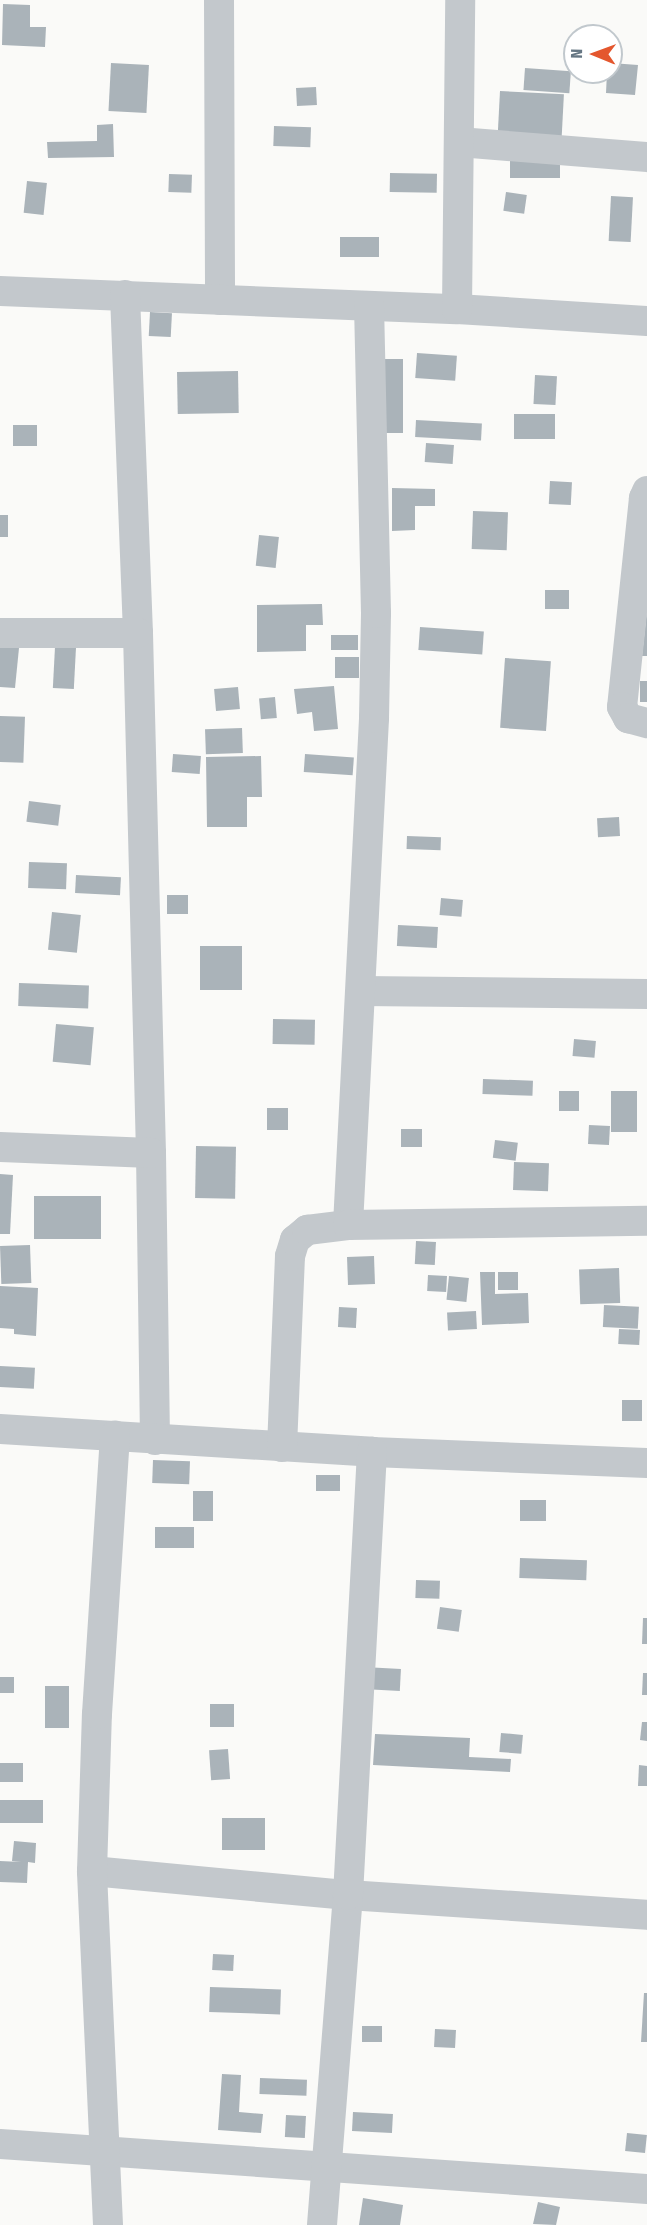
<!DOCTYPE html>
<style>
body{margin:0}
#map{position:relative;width:647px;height:2225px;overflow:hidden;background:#fafaf8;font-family:"Fira Sans Condensed",sans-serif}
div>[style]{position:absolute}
.building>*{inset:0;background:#aab3b9;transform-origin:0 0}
.minor>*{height:30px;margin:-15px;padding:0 15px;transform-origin:15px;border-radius:15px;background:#c3c8cc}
span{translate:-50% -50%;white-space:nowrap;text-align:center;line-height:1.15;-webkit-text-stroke:6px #fff;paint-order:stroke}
.north{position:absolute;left:563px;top:24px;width:60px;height:60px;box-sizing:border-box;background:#fff;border:2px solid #c1c8cd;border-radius:50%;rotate:271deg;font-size:16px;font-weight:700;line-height:24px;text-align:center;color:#657683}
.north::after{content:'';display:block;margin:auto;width:21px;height:27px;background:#e4572e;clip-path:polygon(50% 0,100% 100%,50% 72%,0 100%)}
</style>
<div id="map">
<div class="building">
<div style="clip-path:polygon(3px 4px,30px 5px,30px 27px,46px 27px,45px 47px,2px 45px)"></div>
<div style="left:111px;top:63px;width:38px;height:48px;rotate:3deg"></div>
<div style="clip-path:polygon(611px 63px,638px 65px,635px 95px,606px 93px,607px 72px,611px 72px)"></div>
<div style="left:525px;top:68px;width:46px;height:22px;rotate:4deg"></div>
<div style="left:316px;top:87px;width:18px;height:20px;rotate:87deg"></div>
<div style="left:500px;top:91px;width:64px;height:56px;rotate:3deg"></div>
<div style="clip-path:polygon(113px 124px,114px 157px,48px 158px,47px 142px,97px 141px,97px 125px)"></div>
<div style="left:274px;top:126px;width:37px;height:20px;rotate:2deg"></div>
<div style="left:510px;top:161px;width:50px;height:17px"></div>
<div style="left:390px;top:173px;width:47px;height:19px;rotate:1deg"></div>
<div style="left:169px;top:174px;width:23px;height:18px;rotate:2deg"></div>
<div style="left:27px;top:181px;width:20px;height:32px;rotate:6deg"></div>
<div style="left:506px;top:192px;width:21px;height:19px;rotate:8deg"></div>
<div style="left:611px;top:196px;width:22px;height:45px;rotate:3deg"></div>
<div style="left:340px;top:237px;width:39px;height:20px"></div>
<div style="left:150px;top:312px;width:22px;height:24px;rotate:3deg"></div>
<div style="left:417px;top:353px;width:40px;height:25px;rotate:4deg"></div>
<div style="left:380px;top:359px;width:23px;height:74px"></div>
<div style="left:238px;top:371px;width:42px;height:61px;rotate:89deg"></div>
<div style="left:535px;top:375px;width:22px;height:29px;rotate:3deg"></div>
<div style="left:514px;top:414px;width:41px;height:25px"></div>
<div style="left:416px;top:420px;width:66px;height:17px;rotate:3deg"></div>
<div style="left:37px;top:425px;width:21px;height:24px;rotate:90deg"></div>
<div style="left:426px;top:443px;width:28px;height:19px;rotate:4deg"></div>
<div style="left:550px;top:481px;width:22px;height:23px;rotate:3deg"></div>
<div style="clip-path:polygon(392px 488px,435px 489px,435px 506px,415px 506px,415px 530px,392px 531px)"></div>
<div style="left:473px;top:511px;width:35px;height:38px;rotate:2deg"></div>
<div style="left:0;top:515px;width:8px;height:22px"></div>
<div style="left:259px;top:535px;width:20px;height:31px;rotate:6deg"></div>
<div style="left:545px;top:590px;width:24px;height:19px"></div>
<div style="clip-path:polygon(322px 604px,323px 625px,306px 625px,306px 651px,257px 652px,257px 605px)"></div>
<div style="clip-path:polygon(647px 610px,647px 656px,642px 656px)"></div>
<div style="left:420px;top:627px;width:64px;height:23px;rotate:4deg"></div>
<div style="left:358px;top:635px;width:15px;height:27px;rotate:90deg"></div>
<div style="clip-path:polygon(0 646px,19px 648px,15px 688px,0 687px)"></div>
<div style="left:55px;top:647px;width:21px;height:41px;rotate:3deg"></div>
<div style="left:335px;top:657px;width:24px;height:21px"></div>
<div style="left:505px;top:658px;width:46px;height:70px;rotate:4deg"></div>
<div style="left:640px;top:681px;width:7px;height:21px"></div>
<div style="clip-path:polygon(334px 686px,338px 729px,314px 731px,312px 712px,297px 714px,294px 689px)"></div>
<div style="left:238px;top:687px;width:22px;height:24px;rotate:85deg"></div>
<div style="left:275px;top:697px;width:21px;height:16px;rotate:85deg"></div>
<div style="left:0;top:716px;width:25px;height:46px;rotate:2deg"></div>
<div style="left:242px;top:728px;width:25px;height:37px;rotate:88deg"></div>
<div style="left:173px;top:754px;width:28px;height:18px;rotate:4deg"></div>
<div style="left:305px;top:754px;width:49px;height:18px;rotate:4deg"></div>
<div style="clip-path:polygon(261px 756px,262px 797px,247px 797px,247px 827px,207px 827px,206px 757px)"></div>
<div style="left:29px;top:801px;width:32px;height:21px;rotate:7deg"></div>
<div style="left:619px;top:817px;width:19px;height:22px;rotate:87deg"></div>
<div style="left:407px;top:836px;width:34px;height:13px;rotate:2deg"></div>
<div style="left:29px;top:862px;width:38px;height:26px;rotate:2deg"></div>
<div style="left:76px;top:875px;width:45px;height:18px;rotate:3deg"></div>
<div style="left:167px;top:895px;width:21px;height:19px"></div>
<div style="left:441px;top:898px;width:22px;height:17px;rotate:5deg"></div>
<div style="left:52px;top:912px;width:29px;height:38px;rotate:6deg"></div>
<div style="left:398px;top:925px;width:40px;height:21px;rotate:3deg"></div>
<div style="left:200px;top:946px;width:42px;height:44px"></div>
<div style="left:19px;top:983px;width:70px;height:23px;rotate:2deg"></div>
<div style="left:273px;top:1019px;width:42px;height:25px;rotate:1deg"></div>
<div style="left:56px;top:1024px;width:38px;height:38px;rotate:5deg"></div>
<div style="left:574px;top:1039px;width:22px;height:17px;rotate:5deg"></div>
<div style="left:483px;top:1079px;width:50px;height:15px;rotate:2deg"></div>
<div style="left:559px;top:1091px;width:20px;height:20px"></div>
<div style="left:611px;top:1091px;width:26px;height:41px"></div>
<div style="left:267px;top:1108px;width:21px;height:22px"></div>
<div style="left:589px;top:1125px;width:21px;height:19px;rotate:3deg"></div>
<div style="left:401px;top:1129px;width:21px;height:18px"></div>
<div style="left:495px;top:1140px;width:23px;height:18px;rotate:7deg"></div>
<div style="left:196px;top:1146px;width:40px;height:52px;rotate:1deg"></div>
<div style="left:514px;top:1162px;width:35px;height:28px;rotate:2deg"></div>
<div style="clip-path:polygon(0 1174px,13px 1175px,10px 1234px,0 1234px)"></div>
<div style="left:34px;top:1196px;width:67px;height:43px"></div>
<div style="left:416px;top:1241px;width:20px;height:23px;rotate:3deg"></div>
<div style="left:30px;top:1245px;width:38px;height:30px;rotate:88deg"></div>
<div style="left:374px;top:1256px;width:28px;height:27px;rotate:88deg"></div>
<div style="left:619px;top:1268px;width:35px;height:40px;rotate:88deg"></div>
<div style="clip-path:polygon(480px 1272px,495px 1272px,495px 1294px,528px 1293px,529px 1323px,482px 1325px)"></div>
<div style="left:498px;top:1272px;width:20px;height:18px"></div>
<div style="left:428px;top:1275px;width:19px;height:16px;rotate:3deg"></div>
<div style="left:449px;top:1276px;width:20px;height:24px;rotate:6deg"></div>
<div style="clip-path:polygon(0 1286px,38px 1288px,36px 1336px,14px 1334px,14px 1329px,0 1328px)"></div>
<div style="left:604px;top:1305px;width:35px;height:22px;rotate:3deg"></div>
<div style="left:339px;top:1307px;width:18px;height:20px;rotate:3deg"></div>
<div style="left:476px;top:1311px;width:18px;height:29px;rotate:87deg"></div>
<div style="left:619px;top:1329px;width:21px;height:15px;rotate:3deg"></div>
<div style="left:0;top:1366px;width:35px;height:21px;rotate:3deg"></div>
<div style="left:622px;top:1400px;width:20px;height:21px"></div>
<div style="left:153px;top:1460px;width:37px;height:23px;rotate:2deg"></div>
<div style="left:316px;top:1475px;width:24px;height:16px"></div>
<div style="left:213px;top:1491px;width:30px;height:20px;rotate:90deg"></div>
<div style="left:520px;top:1500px;width:26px;height:21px"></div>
<div style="left:155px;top:1527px;width:39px;height:21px"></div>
<div style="left:520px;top:1558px;width:67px;height:20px;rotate:2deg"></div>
<div style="left:416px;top:1580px;width:24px;height:18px;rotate:2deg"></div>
<div style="left:440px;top:1607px;width:22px;height:22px;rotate:8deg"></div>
<div style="clip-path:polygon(643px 1618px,647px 1618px,647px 1644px,642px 1644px)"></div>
<div style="left:364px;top:1667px;width:37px;height:22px;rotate:3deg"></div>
<div style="clip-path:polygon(643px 1673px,647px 1673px,647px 1695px,642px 1695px)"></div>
<div style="left:0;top:1677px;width:14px;height:16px"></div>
<div style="left:69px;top:1686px;width:42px;height:24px;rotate:90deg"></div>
<div style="left:234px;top:1704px;width:23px;height:24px;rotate:90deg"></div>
<div style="clip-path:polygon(642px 1722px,647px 1722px,647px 1741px,640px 1740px)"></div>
<div style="left:501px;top:1733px;width:22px;height:19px;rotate:5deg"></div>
<div style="clip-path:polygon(375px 1734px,470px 1738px,469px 1757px,511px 1759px,510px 1772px,373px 1765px)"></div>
<div style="left:228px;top:1749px;width:30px;height:19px;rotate:86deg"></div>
<div style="left:23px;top:1763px;width:19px;height:23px;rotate:90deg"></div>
<div style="clip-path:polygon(639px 1765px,647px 1766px,647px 1786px,638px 1786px)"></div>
<div style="left:43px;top:1800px;width:23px;height:43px;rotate:90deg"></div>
<div style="left:222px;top:1818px;width:43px;height:32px"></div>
<div style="clip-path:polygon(14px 1841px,36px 1843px,35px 1863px,28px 1862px,27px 1883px,0 1882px,0 1861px,21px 1862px,12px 1861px)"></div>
<div style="left:213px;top:1954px;width:21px;height:16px;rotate:3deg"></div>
<div style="left:210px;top:1987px;width:71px;height:25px;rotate:2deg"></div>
<div style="clip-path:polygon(644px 1993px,647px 1993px,647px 2042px,641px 2042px)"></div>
<div style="left:362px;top:2026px;width:20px;height:16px"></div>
<div style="left:435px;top:2029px;width:21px;height:18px;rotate:3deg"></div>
<div style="clip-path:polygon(222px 2074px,241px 2075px,239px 2112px,263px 2114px,261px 2133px,218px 2130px)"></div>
<div style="left:260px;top:2078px;width:47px;height:16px;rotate:2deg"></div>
<div style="left:353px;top:2112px;width:40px;height:19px;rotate:3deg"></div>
<div style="left:286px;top:2115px;width:20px;height:22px;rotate:3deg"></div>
<div style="left:627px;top:2133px;width:20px;height:18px;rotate:6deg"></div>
<div style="clip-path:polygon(363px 2198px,403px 2205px,400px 2225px,359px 2225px)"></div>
<div style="clip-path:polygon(538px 2202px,560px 2207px,556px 2225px,533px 2224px)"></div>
</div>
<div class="minor">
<div style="left:219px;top:0;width:300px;rotate:89.8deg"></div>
<div style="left:459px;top:142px;width:189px;rotate:4.6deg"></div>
<div style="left:0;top:291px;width:457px;rotate:2.3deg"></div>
<div style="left:457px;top:309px;width:190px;rotate:3.6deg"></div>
<div style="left:125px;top:295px;width:338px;rotate:87.8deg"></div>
<div style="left:138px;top:633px;width:520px;rotate:88.57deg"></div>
<div style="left:151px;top:1153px;width:287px;rotate:89.2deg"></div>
<div style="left:457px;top:309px;width:309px;rotate:-89.4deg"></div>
<div style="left:647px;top:491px;width:8px;rotate:113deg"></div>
<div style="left:644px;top:498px;width:210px;rotate:96deg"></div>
<div style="left:622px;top:707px;width:13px;rotate:61deg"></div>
<div style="left:628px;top:718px;width:20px;rotate:15deg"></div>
<div style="left:0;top:633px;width:138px"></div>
<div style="left:361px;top:991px;width:286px;rotate:0.6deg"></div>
<div style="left:0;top:1147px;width:151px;rotate:2.3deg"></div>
<div style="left:348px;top:1225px;width:508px;rotate:-87.06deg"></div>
<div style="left:374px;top:718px;width:105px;rotate:-88.9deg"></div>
<div style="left:376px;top:613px;width:307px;rotate:-91.3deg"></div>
<div style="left:0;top:1429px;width:373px;rotate:3.5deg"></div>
<div style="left:372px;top:1452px;width:275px;rotate:2.3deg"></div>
<div style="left:282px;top:1447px;width:191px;rotate:-87.6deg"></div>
<div style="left:290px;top:1256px;width:17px;rotate:-73deg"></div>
<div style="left:295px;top:1240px;width:16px;rotate:-40deg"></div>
<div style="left:307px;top:1230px;width:41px;rotate:-7deg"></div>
<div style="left:348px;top:1225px;width:299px;rotate:-0.8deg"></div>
<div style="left:92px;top:1871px;width:257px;rotate:5.4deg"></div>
<div style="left:348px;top:1895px;width:300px;rotate:3.8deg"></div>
<div style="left:0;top:2144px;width:649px;rotate:3.98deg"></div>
<div style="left:108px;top:2225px;width:354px;rotate:-92.6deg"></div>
<div style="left:92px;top:1871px;width:157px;rotate:-88.2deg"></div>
<div style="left:97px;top:1714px;width:279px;rotate:-86.3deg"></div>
<div style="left:322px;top:2225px;width:331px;rotate:-85.5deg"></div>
<div style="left:348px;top:1895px;width:444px;rotate:-86.9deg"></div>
</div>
<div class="north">N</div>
</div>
